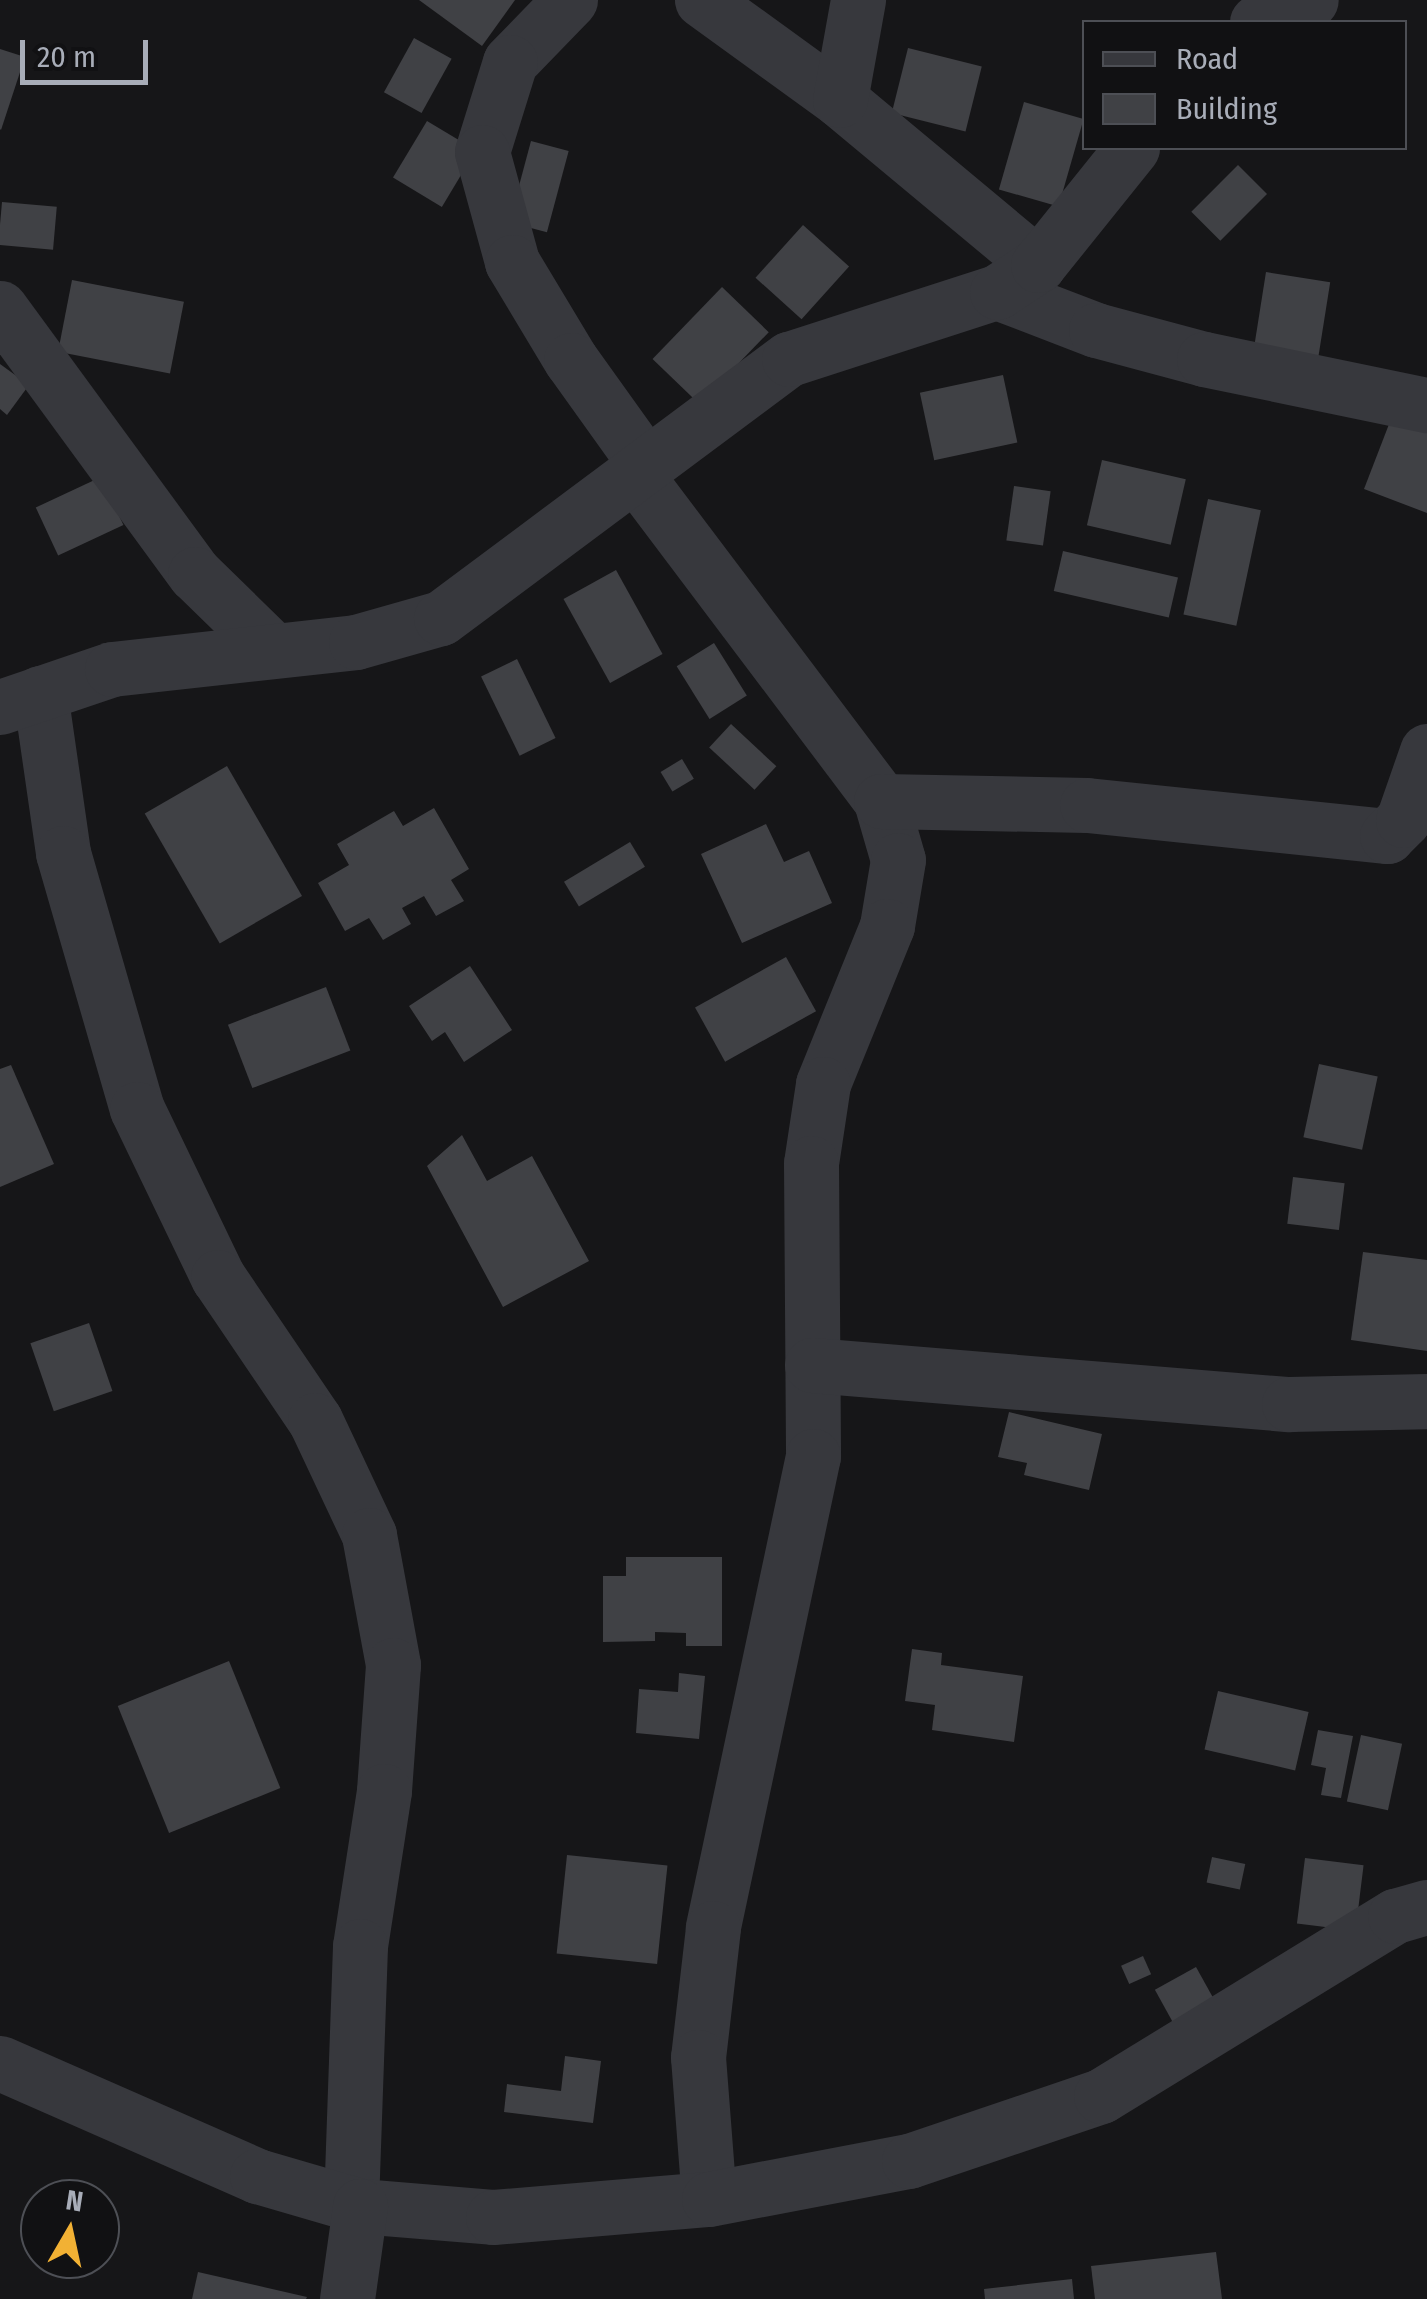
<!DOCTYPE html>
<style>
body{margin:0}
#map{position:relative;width:1427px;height:2299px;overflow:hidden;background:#161618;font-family:"Fira Sans Condensed",sans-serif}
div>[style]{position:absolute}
.building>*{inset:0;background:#404145;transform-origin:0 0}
.minor>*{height:55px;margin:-27.5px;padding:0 27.5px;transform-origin:27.5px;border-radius:27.5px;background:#37383d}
span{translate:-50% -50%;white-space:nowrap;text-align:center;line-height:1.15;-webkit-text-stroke:8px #111113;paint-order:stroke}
.legend{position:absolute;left:1082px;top:20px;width:325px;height:130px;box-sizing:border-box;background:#111113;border:2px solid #4d4f55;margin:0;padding:12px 18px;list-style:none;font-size:30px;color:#a8adb8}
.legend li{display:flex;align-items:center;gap:20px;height:50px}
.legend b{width:50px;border:2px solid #4d4f55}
.north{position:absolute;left:20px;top:2179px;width:100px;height:100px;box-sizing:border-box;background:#111113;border:2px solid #4d4f55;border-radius:50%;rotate:9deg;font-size:28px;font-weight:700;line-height:40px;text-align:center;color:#a8adb8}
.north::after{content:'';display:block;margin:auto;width:35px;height:45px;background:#f2b134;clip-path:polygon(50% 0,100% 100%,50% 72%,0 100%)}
.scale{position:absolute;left:20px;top:40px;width:128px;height:45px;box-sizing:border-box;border:5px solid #a8adb8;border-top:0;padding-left:12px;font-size:30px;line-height:35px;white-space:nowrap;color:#a8adb8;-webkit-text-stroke:8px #111113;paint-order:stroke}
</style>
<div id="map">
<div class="building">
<div style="clip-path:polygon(419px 0,515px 0,482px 46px)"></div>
<div style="left:414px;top:38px;width:43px;height:62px;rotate:29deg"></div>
<div style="left:908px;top:48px;width:76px;height:67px;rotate:14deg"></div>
<div style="clip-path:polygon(0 49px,25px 57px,1px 130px,0 129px)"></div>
<div style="left:1024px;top:102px;width:62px;height:91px;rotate:16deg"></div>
<div style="left:427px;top:121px;width:57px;height:66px;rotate:31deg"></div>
<div style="left:531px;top:141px;width:39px;height:84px;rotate:15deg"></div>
<div style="left:1238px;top:165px;width:41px;height:66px;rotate:45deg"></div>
<div style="left:2px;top:202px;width:55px;height:43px;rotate:5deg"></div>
<div style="left:803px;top:225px;width:62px;height:71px;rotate:42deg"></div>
<div style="left:1266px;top:272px;width:65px;height:91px;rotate:9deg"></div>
<div style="left:72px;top:280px;width:114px;height:73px;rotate:11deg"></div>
<div style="left:722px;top:287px;width:65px;height:100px;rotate:44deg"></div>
<div style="clip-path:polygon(0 364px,29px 385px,7px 415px,0 409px)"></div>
<div style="left:1003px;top:375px;width:69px;height:85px;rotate:78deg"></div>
<div style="clip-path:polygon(1391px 419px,1427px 433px,1427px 513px,1364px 489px)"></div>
<div style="left:1102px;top:460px;width:86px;height:67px;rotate:13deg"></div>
<div style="left:101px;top:477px;width:53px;height:72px;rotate:65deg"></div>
<div style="left:1014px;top:486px;width:37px;height:55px;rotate:8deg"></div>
<div style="left:1208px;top:499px;width:54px;height:118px;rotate:12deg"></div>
<div style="left:1063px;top:551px;width:118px;height:41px;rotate:13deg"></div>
<div style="left:616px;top:570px;width:96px;height:60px;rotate:61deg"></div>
<div style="left:714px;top:643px;width:62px;height:44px;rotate:58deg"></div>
<div style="left:517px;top:659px;width:88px;height:40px;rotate:64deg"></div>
<div style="left:731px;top:724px;width:62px;height:32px;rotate:43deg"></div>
<div style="left:682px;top:759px;width:23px;height:25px;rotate:59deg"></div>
<div style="left:227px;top:766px;width:150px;height:95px;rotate:60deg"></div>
<div style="clip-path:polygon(434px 808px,469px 869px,451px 880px,464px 901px,436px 916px,424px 896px,402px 908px,411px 924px,383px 940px,369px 918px,345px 931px,318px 883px,349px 865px,337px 844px,394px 811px,403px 826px)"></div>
<div style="clip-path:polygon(766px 824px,784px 862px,809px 851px,832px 903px,742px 943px,701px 854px)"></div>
<div style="left:630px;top:842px;width:29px;height:77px;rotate:59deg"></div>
<div style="left:786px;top:957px;width:62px;height:104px;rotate:61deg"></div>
<div style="clip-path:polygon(470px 966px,512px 1030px,464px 1062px,445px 1032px,432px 1041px,409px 1006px)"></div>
<div style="left:326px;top:987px;width:68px;height:105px;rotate:69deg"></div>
<div style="left:1319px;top:1064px;width:60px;height:75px;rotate:12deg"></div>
<div style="clip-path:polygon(11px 1065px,54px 1164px,0 1187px,0 1069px)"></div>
<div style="clip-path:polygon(462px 1135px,487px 1181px,532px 1156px,589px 1261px,503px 1307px,427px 1166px)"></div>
<div style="left:1293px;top:1177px;width:52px;height:47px;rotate:7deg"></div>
<div style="clip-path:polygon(1363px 1252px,1427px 1260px,1427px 1351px,1351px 1340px)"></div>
<div style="left:89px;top:1323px;width:72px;height:62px;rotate:71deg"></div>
<div style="clip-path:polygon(1009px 1412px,1102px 1434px,1089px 1490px,1024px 1475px,1027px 1463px,998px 1457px)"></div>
<div style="clip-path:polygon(626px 1557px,722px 1557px,722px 1646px,686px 1646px,686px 1633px,655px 1632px,655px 1641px,603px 1642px,603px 1576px,626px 1576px)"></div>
<div style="clip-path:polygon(912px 1649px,942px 1653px,941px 1665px,1023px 1676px,1014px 1742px,932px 1730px,935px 1705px,905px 1701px)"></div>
<div style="left:229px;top:1661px;width:137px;height:120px;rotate:68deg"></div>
<div style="clip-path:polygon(679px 1673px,705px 1676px,699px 1739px,636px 1733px,639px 1689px,678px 1692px)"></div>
<div style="left:1218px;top:1691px;width:93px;height:60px;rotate:13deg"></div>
<div style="clip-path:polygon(1318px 1730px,1353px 1736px,1341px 1798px,1321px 1795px,1326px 1768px,1311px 1765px)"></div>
<div style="left:1361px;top:1735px;width:42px;height:68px;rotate:12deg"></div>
<div style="left:567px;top:1855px;width:101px;height:99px;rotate:6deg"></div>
<div style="left:1212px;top:1857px;width:34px;height:26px;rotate:12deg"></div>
<div style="left:1305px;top:1858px;width:59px;height:66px;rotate:7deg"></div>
<div style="left:1143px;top:1956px;width:20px;height:24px;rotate:66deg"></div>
<div style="left:1196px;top:1967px;width:41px;height:47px;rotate:61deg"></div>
<div style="clip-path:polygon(565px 2056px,601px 2061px,593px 2123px,504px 2112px,507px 2084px,561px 2091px)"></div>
<div style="clip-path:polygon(1216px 2252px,1222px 2299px,1095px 2299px,1091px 2266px)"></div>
<div style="clip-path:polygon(198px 2272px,307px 2297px,306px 2299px,192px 2299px)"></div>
<div style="clip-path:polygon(1072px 2279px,1074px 2299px,985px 2299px,984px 2289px)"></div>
</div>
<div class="minor">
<div style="left:570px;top:0;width:86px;rotate:134.1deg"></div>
<div style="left:510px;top:62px;width:94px;rotate:107.3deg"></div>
<div style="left:482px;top:152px;width:114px;rotate:74.7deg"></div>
<div style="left:512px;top:262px;width:114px;rotate:59deg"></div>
<div style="left:571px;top:360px;width:130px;rotate:54.4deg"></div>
<div style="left:702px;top:0;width:170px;rotate:35.9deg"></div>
<div style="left:840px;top:100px;width:258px;rotate:39.8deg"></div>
<div style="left:1257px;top:22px;width:58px;rotate:-22.2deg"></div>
<div style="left:840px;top:100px;width:102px;rotate:-79.8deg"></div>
<div style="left:997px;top:292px;width:106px;rotate:21deg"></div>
<div style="left:1096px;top:330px;width:112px;rotate:15deg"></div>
<div style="left:1204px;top:359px;width:228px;rotate:11.7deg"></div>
<div style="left:0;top:308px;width:330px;rotate:53.8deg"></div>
<div style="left:195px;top:574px;width:109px;rotate:44.3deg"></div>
<div style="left:635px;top:474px;width:409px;rotate:53deg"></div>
<div style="left:881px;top:801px;width:61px;rotate:73.9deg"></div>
<div style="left:898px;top:860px;width:67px;rotate:99.5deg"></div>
<div style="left:887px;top:926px;width:170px;rotate:112.1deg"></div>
<div style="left:823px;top:1084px;width:80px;rotate:98.6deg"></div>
<div style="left:811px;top:1163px;width:293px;rotate:89.6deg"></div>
<div style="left:813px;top:1456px;width:482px;rotate:102deg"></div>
<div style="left:713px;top:1928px;width:130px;rotate:96.6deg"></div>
<div style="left:698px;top:2057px;width:142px;rotate:85.6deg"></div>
<div style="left:40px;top:693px;width:162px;rotate:81.8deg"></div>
<div style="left:63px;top:853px;width:266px;rotate:73.9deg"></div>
<div style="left:137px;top:1109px;width:187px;rotate:64.3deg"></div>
<div style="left:218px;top:1277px;width:173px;rotate:55.9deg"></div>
<div style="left:315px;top:1420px;width:127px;rotate:64.8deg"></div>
<div style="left:369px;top:1535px;width:132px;rotate:79.5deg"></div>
<div style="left:393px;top:1665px;width:126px;rotate:94.1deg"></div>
<div style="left:384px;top:1791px;width:157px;rotate:98.8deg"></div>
<div style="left:360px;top:1946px;width:257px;rotate:92deg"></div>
<div style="left:0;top:707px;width:118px;rotate:-18.7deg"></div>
<div style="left:112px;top:669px;width:245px;rotate:-6.3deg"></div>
<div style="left:356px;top:642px;width:88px;rotate:-15.8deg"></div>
<div style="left:441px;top:618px;width:434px;rotate:-36.7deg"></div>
<div style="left:789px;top:359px;width:219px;rotate:-17.9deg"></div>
<div style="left:997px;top:292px;width:49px;rotate:-33.4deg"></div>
<div style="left:1038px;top:265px;width:150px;rotate:-51.2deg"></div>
<div style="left:881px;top:801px;width:206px;rotate:1.1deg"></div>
<div style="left:1087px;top:805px;width:302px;rotate:5.9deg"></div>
<div style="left:1387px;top:836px;width:23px;rotate:-45deg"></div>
<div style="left:1403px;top:820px;width:73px;rotate:-70.8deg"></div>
<div style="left:812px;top:1365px;width:479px;rotate:4.7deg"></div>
<div style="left:1289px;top:1404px;width:138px;rotate:-1.2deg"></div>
<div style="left:0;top:2063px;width:281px;rotate:23.7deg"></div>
<div style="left:257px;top:2176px;width:107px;rotate:16.2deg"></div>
<div style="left:360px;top:2206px;width:133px;rotate:4.7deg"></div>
<div style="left:493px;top:2217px;width:217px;rotate:-4.8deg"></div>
<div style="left:709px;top:2199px;width:204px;rotate:-10.8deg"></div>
<div style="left:909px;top:2161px;width:203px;rotate:-18.7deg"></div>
<div style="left:1101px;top:2096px;width:345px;rotate:-31.5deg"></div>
<div style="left:1395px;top:1916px;width:33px;rotate:-16deg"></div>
<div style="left:347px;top:2299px;width:94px;rotate:-82deg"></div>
</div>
<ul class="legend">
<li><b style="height:12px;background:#37383d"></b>Road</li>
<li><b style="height:28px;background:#404145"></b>Building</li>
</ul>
<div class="north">N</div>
<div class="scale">20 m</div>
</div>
